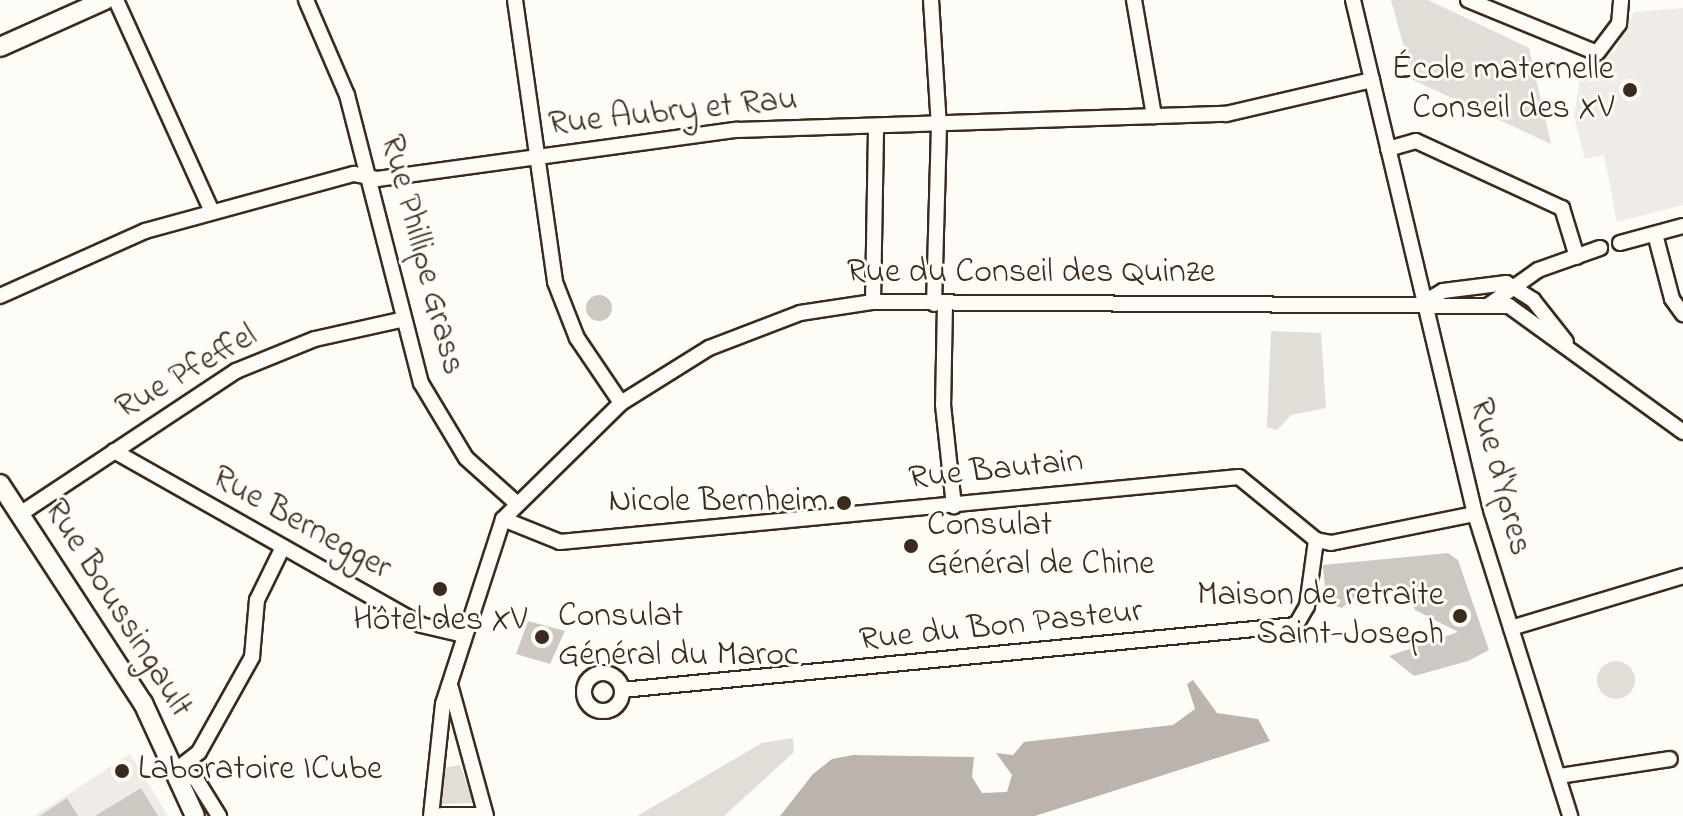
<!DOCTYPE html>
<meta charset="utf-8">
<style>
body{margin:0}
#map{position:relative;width:1683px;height:816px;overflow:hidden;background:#fdfcf7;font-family:"Indie Flower",sans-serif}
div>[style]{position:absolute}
.built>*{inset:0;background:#efece7}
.green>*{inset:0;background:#e1ded7}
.round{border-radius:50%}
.water>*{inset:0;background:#bbb4ad}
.building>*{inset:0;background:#cdc8c2}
.roads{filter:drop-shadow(2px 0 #3b2a1e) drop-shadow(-2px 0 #3b2a1e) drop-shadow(0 2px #3b2a1e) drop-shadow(0 -2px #3b2a1e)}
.minor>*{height:14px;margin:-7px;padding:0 7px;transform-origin:7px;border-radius:7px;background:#fdfcf7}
.minor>.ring{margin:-7px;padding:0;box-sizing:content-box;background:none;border:14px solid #fdfcf7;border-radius:50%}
.tertiary>*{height:16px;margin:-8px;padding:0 8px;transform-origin:8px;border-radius:8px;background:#fdfcf7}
.secondary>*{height:18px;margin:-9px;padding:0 9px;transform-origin:9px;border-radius:9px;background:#fdfcf7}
.dots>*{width:22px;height:22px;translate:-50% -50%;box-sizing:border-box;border:4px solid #fdfcf7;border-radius:50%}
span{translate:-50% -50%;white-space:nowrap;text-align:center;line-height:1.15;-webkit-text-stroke:6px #fdfcf7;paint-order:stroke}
.poi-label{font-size:34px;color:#3b2a1e}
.right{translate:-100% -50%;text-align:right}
.left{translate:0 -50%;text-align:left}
.street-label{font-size:34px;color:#3b2a1e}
</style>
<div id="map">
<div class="built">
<div style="clip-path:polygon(1683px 8px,1683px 205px,1617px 222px,1604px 155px,1585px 159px,1574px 117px,1582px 63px,1614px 53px,1634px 12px)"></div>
<div style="clip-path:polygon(130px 754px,168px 816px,36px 816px,36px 815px)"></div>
</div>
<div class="green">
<div style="clip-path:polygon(1391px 0,1428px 0,1529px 48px,1551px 144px,1413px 80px)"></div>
<div style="clip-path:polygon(1271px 331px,1321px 333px,1326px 408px,1291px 415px,1277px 430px,1267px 427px)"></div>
<div class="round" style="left:1597px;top:661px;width:38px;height:38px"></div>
<div style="clip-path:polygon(793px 738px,794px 752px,724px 816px,637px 816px,762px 743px)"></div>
<div style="clip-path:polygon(460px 765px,474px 803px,441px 804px,444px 768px)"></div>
</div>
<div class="water">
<div style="clip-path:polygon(1193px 680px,1217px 713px,1258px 719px,1270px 741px,1035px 816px,780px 816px,813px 774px,832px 759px,853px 755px,974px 757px,972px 777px,982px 793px,1007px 792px,1012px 775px,996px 753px,1013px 755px,1024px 742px,1173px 725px,1195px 709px,1187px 684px)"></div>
</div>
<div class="building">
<div class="round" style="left:586px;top:295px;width:26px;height:26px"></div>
<div style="clip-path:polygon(1448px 553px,1458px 560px,1489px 650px,1468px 661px,1414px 676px,1389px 656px,1458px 632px,1415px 610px,1407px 590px,1356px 596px,1342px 608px,1326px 603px,1323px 565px)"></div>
<div style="clip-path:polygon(528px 621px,565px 631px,550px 664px,516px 654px)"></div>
<div style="clip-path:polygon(141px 788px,158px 816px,95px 816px)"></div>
<div style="clip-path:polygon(67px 798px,78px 816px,40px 816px)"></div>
</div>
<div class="roads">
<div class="minor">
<div style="left:116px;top:0;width:230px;rotate:65.6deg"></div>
<div style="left:306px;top:0;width:103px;rotate:66.7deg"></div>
<div style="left:347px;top:95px;width:297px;rotate:75.6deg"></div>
<div style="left:421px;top:383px;width:87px;rotate:59deg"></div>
<div style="left:466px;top:458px;width:66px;rotate:41.9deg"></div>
<div style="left:515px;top:0;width:285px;rotate:81.9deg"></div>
<div style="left:555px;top:282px;width:60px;rotate:68.6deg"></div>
<div style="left:577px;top:338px;width:78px;rotate:55.9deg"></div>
<div style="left:931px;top:0;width:126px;rotate:86.4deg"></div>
<div style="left:939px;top:126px;width:178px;rotate:91.6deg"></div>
<div style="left:1134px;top:0;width:118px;rotate:80.2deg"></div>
<div style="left:1353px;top:0;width:528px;rotate:76.65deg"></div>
<div style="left:1475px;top:514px;width:317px;rotate:72.5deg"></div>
<div style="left:1468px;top:0;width:139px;rotate:22.3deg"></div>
<div style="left:1597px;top:53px;width:36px;rotate:-53deg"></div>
<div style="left:1619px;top:24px;width:24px;rotate:-85deg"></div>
<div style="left:1388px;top:149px;width:29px;rotate:-16deg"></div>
<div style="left:1416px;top:141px;width:161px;rotate:24.7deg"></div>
<div style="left:1562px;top:208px;width:51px;rotate:73deg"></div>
<div style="left:1655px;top:234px;width:67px;rotate:75.3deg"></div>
<div style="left:1672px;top:299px;width:19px;rotate:54deg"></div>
<div style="left:1620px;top:243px;width:65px;rotate:-15.1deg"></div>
<div style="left:0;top:296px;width:159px;rotate:-24.1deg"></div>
<div style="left:145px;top:231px;width:217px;rotate:-15.3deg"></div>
<div style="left:354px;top:174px;width:24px;rotate:12deg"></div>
<div style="left:377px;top:179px;width:363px;rotate:-7.8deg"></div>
<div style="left:737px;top:130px;width:489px;rotate:-1.9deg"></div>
<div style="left:1226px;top:114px;width:150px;rotate:-13.1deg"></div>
<div style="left:873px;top:302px;width:174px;rotate:-89deg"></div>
<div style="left:1424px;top:302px;width:22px;rotate:-30deg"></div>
<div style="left:1443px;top:291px;width:64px;rotate:-7.2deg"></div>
<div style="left:1506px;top:283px;width:32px;rotate:32deg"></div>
<div style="left:1533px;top:300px;width:53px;rotate:51.8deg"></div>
<div style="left:945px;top:304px;width:101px;rotate:91.1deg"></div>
<div style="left:943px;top:405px;width:102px;rotate:83.8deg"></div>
<div style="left:1489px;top:305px;width:60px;rotate:-35.5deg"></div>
<div style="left:1538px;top:270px;width:66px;rotate:-19.5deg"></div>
<div style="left:114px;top:451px;width:353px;rotate:29.5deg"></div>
<div style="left:421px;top:625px;width:44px;rotate:13.1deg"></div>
<div style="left:20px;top:514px;width:259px;rotate:-33.5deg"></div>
<div style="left:236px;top:371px;width:85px;rotate:-22.1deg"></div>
<div style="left:315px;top:339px;width:88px;rotate:-12.5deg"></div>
<div style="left:503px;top:519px;width:61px;rotate:22deg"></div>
<div style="left:560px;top:542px;width:682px;rotate:-5.47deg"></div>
<div style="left:1239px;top:477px;width:99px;rotate:39.3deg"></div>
<div style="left:1316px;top:540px;width:15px;rotate:11deg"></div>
<div style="left:1331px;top:543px;width:147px;rotate:-11.4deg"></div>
<div style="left:1511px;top:628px;width:180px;rotate:-16.8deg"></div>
<div class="ring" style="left:584px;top:673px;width:24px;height:24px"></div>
<div style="left:451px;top:688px;width:133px;rotate:74.7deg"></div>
<div style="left:622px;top:690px;width:677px;rotate:-5.51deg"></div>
<div style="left:1296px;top:625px;width:22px;rotate:-60deg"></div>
<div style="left:1307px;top:606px;width:67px;rotate:-82.2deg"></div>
<div style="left:176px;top:770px;width:29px;rotate:-38deg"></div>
<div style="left:199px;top:752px;width:109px;rotate:-60.8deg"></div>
<div style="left:252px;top:657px;width:57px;rotate:-85deg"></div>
<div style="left:257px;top:600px;width:59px;rotate:-63.9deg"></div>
<div style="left:176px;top:770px;width:22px;rotate:24deg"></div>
<div style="left:196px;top:779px;width:44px;rotate:58.1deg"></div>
<div style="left:1559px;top:776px;width:112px;rotate:-8.7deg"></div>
<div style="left:431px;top:816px;width:113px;rotate:-83.9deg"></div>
<div style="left:443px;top:704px;width:194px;rotate:-72deg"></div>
<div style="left:503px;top:519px;width:165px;rotate:-44.5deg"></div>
<div style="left:621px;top:403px;width:104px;rotate:-32deg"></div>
<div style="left:709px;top:348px;width:97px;rotate:-21deg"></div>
<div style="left:800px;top:313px;width:74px;rotate:-8.6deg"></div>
<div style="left:873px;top:302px;width:636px;rotate:0.36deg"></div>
<div style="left:1509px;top:306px;width:215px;rotate:35.9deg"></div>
</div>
<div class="tertiary">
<div style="left:442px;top:816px;width:39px"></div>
</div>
<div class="secondary">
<div style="left:0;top:47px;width:115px;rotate:-24.1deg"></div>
<div style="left:0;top:484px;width:262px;rotate:56.9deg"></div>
<div style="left:143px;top:703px;width:124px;rotate:65.3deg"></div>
</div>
</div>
<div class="dots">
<div style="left:1630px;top:90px;background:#3b2a1e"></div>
<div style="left:844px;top:503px;background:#3b2a1e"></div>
<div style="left:911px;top:546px;background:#3b2a1e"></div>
<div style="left:440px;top:589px;background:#3b2a1e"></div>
<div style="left:1460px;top:616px;background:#3b2a1e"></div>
<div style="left:542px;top:637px;background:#3b2a1e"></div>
<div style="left:122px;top:771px;background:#3b2a1e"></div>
</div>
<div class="poi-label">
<span class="right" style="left:1614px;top:90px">École maternelle<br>Conseil des XV</span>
<span class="right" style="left:828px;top:503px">Nicole Bernheim</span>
<span class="left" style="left:927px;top:546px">Consulat<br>Général de Chine</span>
<span class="right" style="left:1444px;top:616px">Maison de retraite<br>Saint-Joseph</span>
<span class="left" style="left:558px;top:637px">Consulat<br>Général du Maroc</span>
<span style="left:440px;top:622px">Hôtel des XV</span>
<span class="left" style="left:138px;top:771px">Laboratoire ICube</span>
</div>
<div class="street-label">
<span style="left:673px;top:113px;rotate:-6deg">Rue Aubry et Rau</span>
<span style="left:421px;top:255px;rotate:75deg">Rue Phillipe Grass</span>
<span style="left:1031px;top:274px">Rue du Conseil des Quinze</span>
<span style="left:187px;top:373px;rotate:-30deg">Rue Pfeffel</span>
<span style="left:996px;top:471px;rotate:-6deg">Rue Bautain</span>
<span style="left:1499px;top:477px;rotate:75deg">Rue d'Ypres</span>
<span style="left:301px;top:524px;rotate:29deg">Rue Bernegger</span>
<span style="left:117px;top:609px;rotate:58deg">Rue Boussingault</span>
<span style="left:1001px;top:627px;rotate:-6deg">Rue du Bon Pasteur</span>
</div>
</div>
